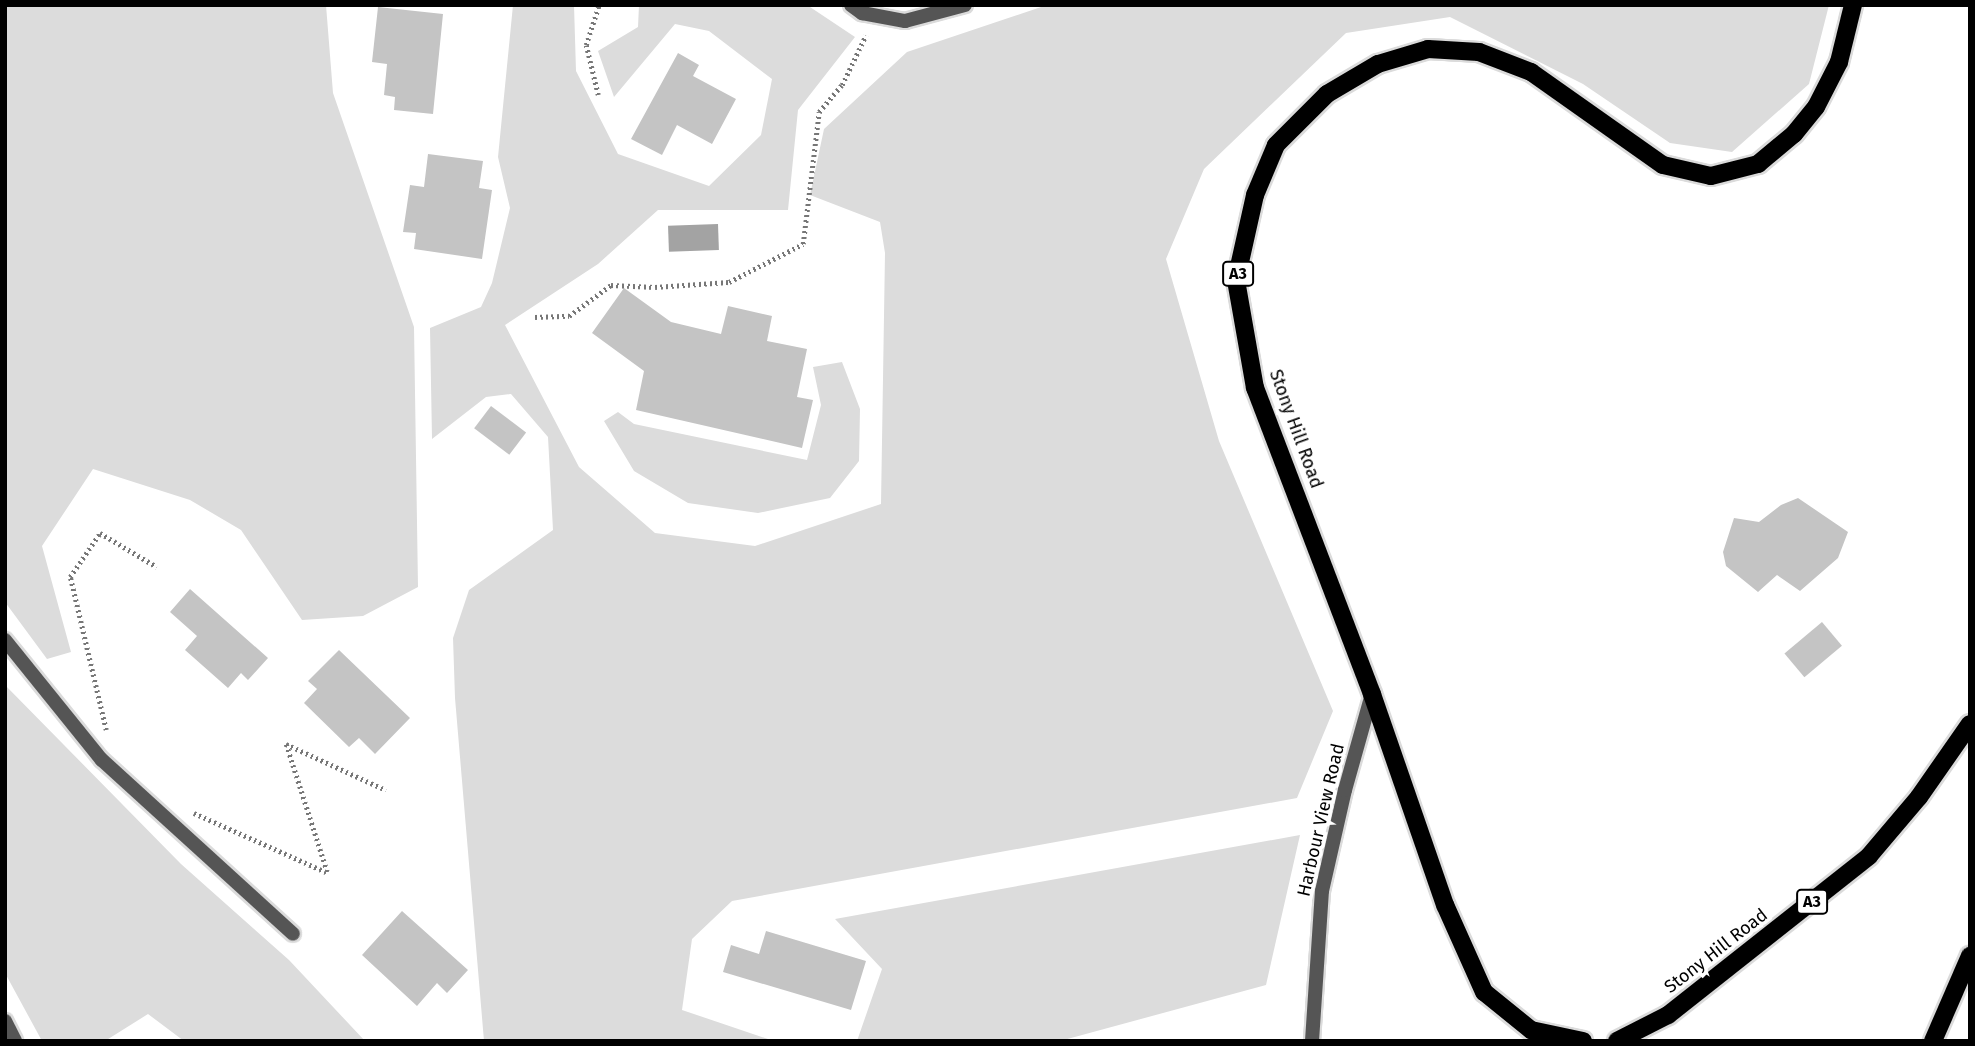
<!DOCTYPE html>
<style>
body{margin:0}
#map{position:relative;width:1975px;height:1046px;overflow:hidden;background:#fff;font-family:"Fira Sans",sans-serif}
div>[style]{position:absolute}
.green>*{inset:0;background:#dcdcdc}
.water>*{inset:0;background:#a3a3a3;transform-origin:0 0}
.building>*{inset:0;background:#c4c4c4;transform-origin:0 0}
.path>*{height:4.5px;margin-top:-2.25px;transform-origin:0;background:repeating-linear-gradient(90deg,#777 0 2px,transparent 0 5.5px)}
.roads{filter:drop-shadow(2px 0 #dbdbdb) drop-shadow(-2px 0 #dbdbdb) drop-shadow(0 2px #dbdbdb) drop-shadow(0 -2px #dbdbdb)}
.minor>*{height:14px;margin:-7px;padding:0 7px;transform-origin:7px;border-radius:7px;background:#555}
.primary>*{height:18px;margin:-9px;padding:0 9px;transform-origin:9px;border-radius:9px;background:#000}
span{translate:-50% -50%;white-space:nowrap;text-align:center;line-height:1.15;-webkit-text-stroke:7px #fff;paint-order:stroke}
.shield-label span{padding:2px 5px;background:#fff;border:2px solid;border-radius:5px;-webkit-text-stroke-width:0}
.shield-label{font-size:16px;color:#000;font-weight:700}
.street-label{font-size:18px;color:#000}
.frame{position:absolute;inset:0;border:7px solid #000;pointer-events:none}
</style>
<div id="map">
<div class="green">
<div style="clip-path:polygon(5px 5px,326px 5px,333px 93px,414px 327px,418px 587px,363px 616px,302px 620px,241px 530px,190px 500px,93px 469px,42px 546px,71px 652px,47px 659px,5px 602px)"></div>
<div style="clip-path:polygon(513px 5px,574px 5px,576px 71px,618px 154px,709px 186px,761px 135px,772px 79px,709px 31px,675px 24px,614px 97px,598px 51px,638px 27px,639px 5px,807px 5px,855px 37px,798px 110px,788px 210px,658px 210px,598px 264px,505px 325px,579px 467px,655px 533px,755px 546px,881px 504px,885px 253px,880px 222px,810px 195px,824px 129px,907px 52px,1047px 5px,1829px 5px,1809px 84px,1732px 152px,1670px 143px,1583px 84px,1450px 17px,1346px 33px,1204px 169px,1166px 259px,1219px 441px,1333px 711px,1297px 798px,732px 901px,692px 939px,682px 1010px,774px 1041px,484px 1041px,455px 698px,453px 638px,469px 590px,553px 530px,548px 437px,511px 394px,486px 397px,432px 439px,430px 328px,481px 307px,492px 283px,510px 208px,498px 157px)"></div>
<div style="clip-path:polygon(842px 362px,860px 409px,859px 461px,830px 498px,758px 513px,688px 503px,634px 471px,604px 421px,618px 412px,634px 424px,807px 460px,821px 405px,813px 367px)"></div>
<div style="clip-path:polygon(5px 685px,181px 864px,289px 960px,365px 1041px,184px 1041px,148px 1014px,105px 1041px,42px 1041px,5px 973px)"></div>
<div style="clip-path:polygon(1300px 835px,1266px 985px,1060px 1041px,857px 1041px,882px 969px,835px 919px)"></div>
</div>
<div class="water">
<div style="left:718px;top:224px;width:26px;height:50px;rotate:88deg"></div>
</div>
<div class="building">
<div style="clip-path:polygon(378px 7px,443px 14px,433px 114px,394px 110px,395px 97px,384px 95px,387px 64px,372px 62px)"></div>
<div style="clip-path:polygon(678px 53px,699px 65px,693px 76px,736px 99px,712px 144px,677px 125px,662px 155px,631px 139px)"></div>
<div style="clip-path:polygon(428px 154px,483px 161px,479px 188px,492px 190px,482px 259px,414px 249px,416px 233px,403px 232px,410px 185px,424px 187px)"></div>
<div style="clip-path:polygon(624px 288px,671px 322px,721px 334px,728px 306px,772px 316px,767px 341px,807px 349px,797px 397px,813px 400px,802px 448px,636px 410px,644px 371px,592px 333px)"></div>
<div style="left:491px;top:406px;width:44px;height:28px;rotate:37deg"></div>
<div style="clip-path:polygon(1798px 498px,1848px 532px,1838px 558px,1800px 591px,1777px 575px,1758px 592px,1726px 566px,1723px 552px,1734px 518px,1759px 522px,1781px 505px)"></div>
<div style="clip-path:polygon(190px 589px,268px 658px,248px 680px,241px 673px,228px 688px,185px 650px,197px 636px,170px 612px)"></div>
<div style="left:1822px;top:622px;width:31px;height:49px;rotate:50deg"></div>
<div style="clip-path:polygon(339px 650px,410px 718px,375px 754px,359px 738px,349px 747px,304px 703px,317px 689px,308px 681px)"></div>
<div style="clip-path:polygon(402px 911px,468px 970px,447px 993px,437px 983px,417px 1006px,362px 955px)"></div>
<div style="clip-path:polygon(766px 931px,866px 961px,851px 1010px,723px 972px,731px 945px,759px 954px)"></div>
</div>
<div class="path">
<div style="left:598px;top:95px;width:51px;rotate:-103.5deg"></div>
<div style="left:586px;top:45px;width:42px;rotate:-72deg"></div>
<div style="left:535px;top:317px;width:34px;rotate:-2deg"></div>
<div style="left:569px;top:316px;width:52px;rotate:-36.4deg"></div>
<div style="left:611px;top:285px;width:44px;rotate:2.6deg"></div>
<div style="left:655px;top:287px;width:74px;rotate:-3.9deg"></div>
<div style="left:729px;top:282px;width:83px;rotate:-27.2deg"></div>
<div style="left:803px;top:244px;width:133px;rotate:-83.1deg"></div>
<div style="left:819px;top:112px;width:35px;rotate:-50deg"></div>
<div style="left:842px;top:85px;width:55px;rotate:-64.4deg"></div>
<div style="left:106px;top:730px;width:157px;rotate:-103.2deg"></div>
<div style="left:70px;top:577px;width:53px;rotate:-55.7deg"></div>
<div style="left:100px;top:533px;width:66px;rotate:30.8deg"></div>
<div style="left:194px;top:813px;width:145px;rotate:24.1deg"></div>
<div style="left:327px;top:872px;width:134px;rotate:-107.8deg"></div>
<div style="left:286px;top:744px;width:110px;rotate:24.7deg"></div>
</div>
<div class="roads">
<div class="minor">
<div style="left:851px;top:5px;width:14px;rotate:36deg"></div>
<div style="left:862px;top:13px;width:44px;rotate:10.5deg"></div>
<div style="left:905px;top:21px;width:62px;rotate:-14.9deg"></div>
<div style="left:5px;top:640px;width:154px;rotate:51.1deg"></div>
<div style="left:102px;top:760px;width:258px;rotate:42.3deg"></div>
<div style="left:5px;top:1021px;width:22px;rotate:63deg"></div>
<div style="left:1312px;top:1041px;width:150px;rotate:-86.2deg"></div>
<div style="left:1322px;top:891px;width:104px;rotate:-77.2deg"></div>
<div style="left:1345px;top:790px;width:100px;rotate:-74.3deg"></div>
</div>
<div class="primary">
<div style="left:1583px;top:1041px;width:53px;rotate:-168.1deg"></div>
<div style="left:1531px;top:1030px;width:60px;rotate:-141deg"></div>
<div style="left:1484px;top:992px;width:95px;rotate:-114.1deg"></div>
<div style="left:1445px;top:905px;width:223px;rotate:-109.1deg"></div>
<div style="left:1372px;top:694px;width:328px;rotate:-110.9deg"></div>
<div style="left:1255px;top:388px;width:110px;rotate:-100deg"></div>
<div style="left:1236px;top:280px;width:87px;rotate:-77.4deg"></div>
<div style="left:1255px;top:195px;width:54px;rotate:-67.2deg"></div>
<div style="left:1276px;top:145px;width:72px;rotate:-45deg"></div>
<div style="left:1327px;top:94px;width:59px;rotate:-30.5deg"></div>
<div style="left:1378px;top:64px;width:52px;rotate:-16.7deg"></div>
<div style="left:1428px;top:49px;width:51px;rotate:3.4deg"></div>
<div style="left:1479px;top:52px;width:56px;rotate:21deg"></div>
<div style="left:1531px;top:72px;width:161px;rotate:35.2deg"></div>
<div style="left:1663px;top:165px;width:49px;rotate:12.9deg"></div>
<div style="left:1711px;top:176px;width:49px;rotate:-14.3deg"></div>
<div style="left:1758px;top:164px;width:47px;rotate:-39.8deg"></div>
<div style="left:1794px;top:134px;width:35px;rotate:-51deg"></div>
<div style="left:1816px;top:107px;width:51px;rotate:-62.9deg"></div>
<div style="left:1839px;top:62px;width:59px;rotate:-76.2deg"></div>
<div style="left:1617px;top:1041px;width:57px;rotate:-27deg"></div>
<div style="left:1668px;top:1015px;width:256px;rotate:-38.3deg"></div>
<div style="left:1869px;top:856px;width:77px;rotate:-49.7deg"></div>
<div style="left:1919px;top:797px;width:89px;rotate:-55.1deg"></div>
<div style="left:1933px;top:1041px;width:93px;rotate:-66.5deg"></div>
</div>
</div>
<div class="shield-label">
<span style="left:1238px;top:274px">A3</span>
<span style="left:1812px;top:902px">A3</span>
</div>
<div class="street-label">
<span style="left:1296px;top:429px;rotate:70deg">Stony Hill Road</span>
<span style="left:1321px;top:820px;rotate:-77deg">Harbour View Road</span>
<span style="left:1716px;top:951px;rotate:-38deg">Stony Hill Road</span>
</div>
<div class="frame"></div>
</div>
